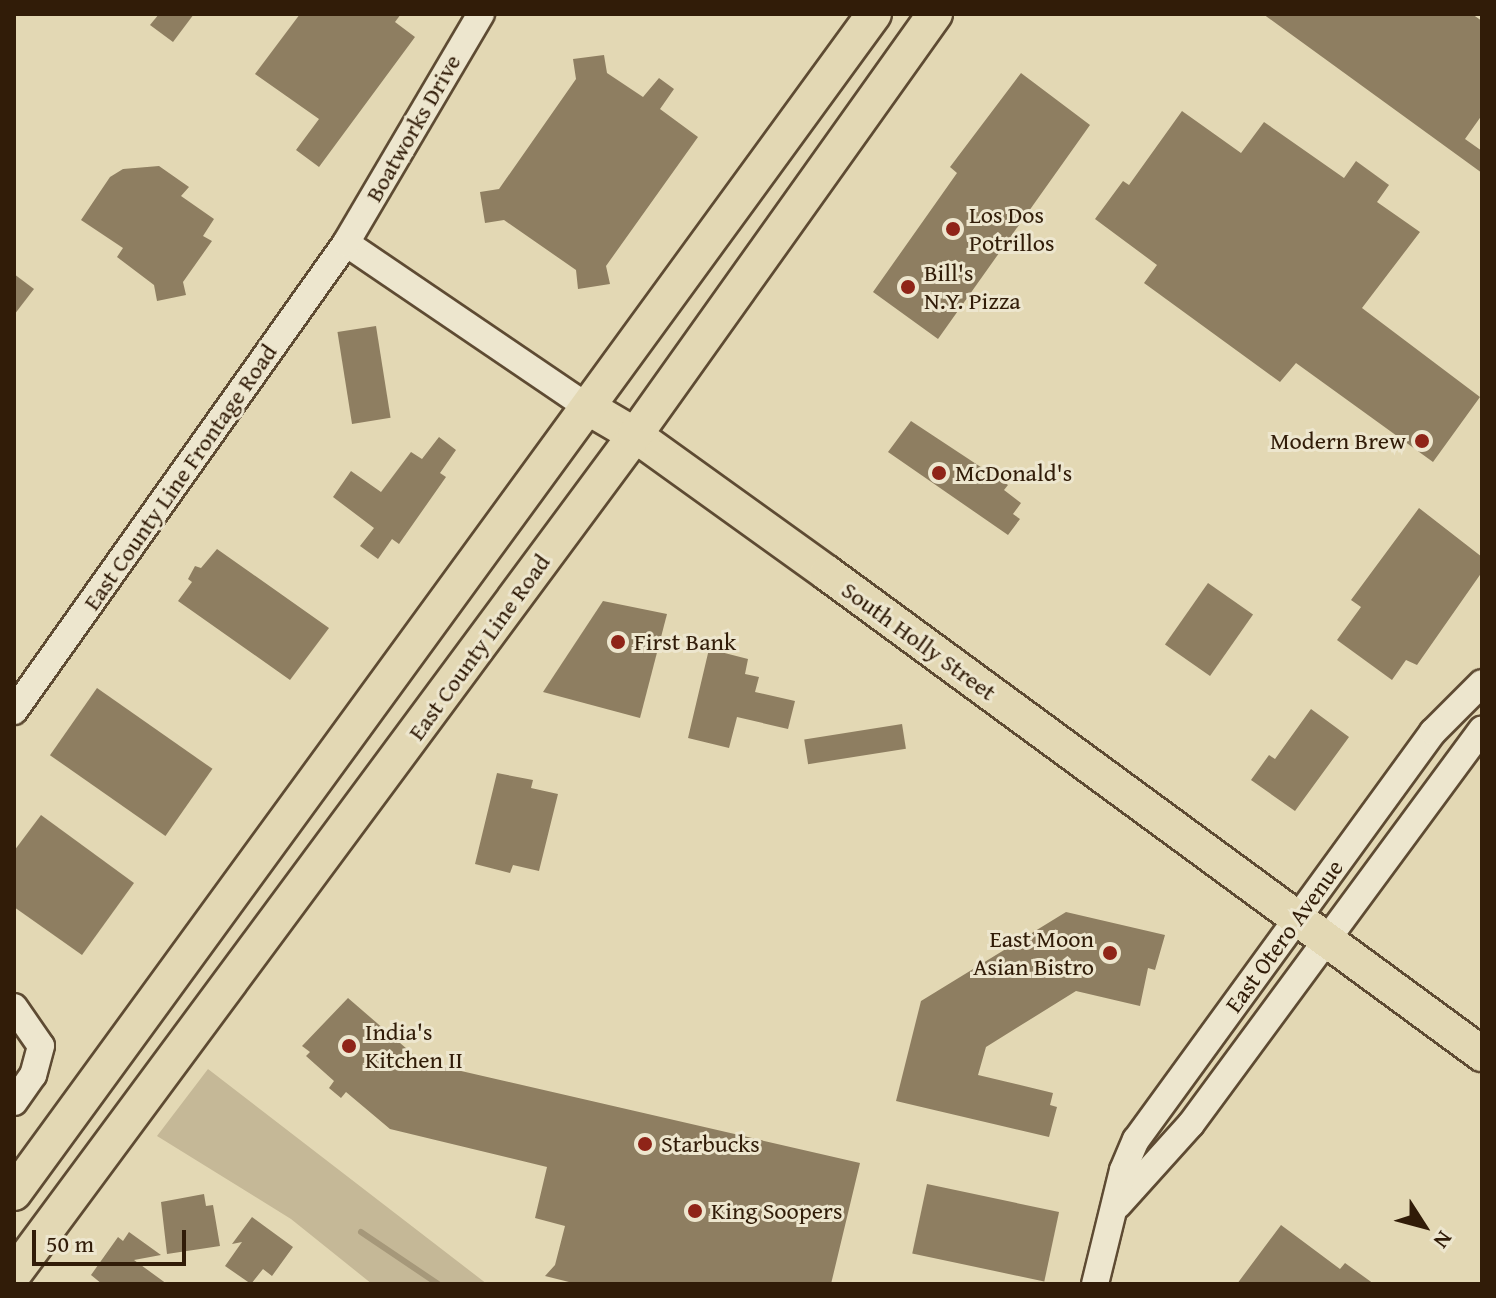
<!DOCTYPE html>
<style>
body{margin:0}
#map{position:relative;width:1496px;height:1298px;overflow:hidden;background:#e3d8b4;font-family:"Gentium Book Plus",serif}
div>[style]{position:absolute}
.green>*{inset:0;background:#c5b897}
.stream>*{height:6px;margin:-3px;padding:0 3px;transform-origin:3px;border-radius:3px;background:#a6987a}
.building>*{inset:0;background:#8e7e61;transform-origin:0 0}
.roads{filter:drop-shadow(2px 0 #5e4b33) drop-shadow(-2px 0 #5e4b33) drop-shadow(0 2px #5e4b33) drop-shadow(0 -2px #5e4b33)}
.minor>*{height:26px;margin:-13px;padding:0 13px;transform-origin:13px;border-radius:13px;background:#ede6ce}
.major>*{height:34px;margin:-17px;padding:0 17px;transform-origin:17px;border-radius:17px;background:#e3d8b4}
.dots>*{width:22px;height:22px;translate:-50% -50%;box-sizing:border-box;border:4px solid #ede6ce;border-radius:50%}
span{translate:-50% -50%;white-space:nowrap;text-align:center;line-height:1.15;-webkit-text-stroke:6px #ede6ce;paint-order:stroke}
.street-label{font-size:24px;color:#311c08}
.poi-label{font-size:24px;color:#311c08}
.left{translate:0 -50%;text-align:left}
.right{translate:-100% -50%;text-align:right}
.frame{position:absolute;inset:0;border:16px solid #311c08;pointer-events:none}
.north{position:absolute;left:1384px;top:1186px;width:80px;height:80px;-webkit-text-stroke:6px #ede6ce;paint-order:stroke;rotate:126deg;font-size:22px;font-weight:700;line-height:32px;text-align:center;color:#311c08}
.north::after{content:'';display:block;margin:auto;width:28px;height:36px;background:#311c08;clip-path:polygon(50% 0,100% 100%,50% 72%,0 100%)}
.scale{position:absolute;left:32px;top:1230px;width:154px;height:36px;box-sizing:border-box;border:4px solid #311c08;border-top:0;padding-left:10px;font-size:24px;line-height:28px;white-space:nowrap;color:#311c08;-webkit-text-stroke:6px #ede6ce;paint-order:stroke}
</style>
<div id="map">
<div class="green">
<div style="clip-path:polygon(208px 1069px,487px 1284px,372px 1284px,291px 1219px,157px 1136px)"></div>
</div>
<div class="stream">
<div style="left:361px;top:1232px;width:93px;rotate:34deg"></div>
</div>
<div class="building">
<div style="clip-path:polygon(159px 14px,194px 14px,173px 42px,150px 25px)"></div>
<div style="clip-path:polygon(300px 14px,401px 14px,395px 22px,415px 37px,319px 167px,296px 150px,319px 119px,255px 74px)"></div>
<div style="clip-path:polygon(1263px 14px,1472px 14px,1482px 21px,1482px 115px,1465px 139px,1482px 151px,1482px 173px)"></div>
<div style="clip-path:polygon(604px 55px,607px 73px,643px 97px,659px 78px,674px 89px,660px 109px,698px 137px,606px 266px,610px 284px,578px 289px,576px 270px,504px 220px,485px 223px,480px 192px,499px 189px,576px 79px,573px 59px)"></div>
<div style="clip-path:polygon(1021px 73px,1090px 125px,938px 339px,873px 292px,957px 173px,950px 167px)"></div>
<div style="clip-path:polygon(1182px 111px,1241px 153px,1264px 122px,1344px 178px,1356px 161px,1389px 185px,1377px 202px,1420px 232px,1362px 308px,1480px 397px,1433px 462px,1296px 363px,1280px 382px,1144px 283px,1157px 265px,1095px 219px,1123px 181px,1129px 185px)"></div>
<div style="clip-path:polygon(159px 166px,189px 187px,181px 196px,214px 219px,203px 236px,212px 241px,183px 282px,186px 295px,157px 301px,154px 285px,117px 257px,123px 248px,81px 220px,110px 177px,123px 169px)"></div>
<div style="clip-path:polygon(14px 274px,34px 289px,14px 315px)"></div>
<div style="left:376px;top:326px;width:93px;height:39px;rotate:81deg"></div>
<div style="clip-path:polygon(911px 421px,1008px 485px,1004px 490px,1021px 503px,1013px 514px,1020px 519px,1008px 535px,888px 452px)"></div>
<div style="clip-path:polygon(439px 437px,456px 450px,440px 473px,446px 477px,399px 544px,392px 539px,378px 559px,360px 546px,374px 528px,333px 497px,351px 471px,381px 492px,411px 452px,422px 459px)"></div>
<div style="clip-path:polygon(1419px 508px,1482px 557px,1482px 572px,1417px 665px,1406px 660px,1392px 680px,1337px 640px,1361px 607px,1351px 600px)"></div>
<div style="clip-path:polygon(217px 549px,329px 628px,290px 680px,178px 601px,192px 582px,188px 579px,195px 566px,201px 568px)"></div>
<div style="left:1208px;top:583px;width:55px;height:75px;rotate:35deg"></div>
<div style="clip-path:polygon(603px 601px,667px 614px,640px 718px,543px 692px)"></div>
<div style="clip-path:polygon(709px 649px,748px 659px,745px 674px,759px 677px,755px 692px,795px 701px,788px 729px,737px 717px,729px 748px,688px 738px)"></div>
<div style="left:97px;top:688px;width:141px;height:82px;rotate:35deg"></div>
<div style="clip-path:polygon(1311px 709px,1349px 737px,1295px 811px,1251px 780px,1269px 755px,1275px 759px)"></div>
<div style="left:902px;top:724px;width:25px;height:99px;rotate:81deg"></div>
<div style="clip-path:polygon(497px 773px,533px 780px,531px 788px,558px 794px,539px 871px,513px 865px,510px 873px,475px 864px)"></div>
<div style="clip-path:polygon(41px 815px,134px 883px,82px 955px,14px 907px,14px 851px)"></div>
<div style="clip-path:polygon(1066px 912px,1165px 935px,1155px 970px,1148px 968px,1140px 1006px,1076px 991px,986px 1047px,978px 1075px,1053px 1093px,1050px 1105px,1057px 1107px,1049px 1137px,896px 1101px,921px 1001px)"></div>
<div style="clip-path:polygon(348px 998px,422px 1062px,860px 1163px,831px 1284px,577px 1284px,545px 1276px,555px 1265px,565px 1226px,535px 1218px,547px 1167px,390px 1129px,346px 1092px,341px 1098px,329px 1088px,334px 1081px,306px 1056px,310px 1052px,302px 1046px)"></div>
<div style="left:927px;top:1184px;width:135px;height:71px;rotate:12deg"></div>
<div style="clip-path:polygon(204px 1194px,206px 1206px,213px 1205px,220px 1246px,167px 1254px,161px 1202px)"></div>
<div style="clip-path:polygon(252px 1217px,293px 1247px,272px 1276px,263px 1269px,251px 1284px,225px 1266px,242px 1242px,232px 1244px)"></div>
<div style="clip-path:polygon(1281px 1225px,1340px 1269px,1345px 1263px,1374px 1284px,1237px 1284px)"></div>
<div style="clip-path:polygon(129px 1232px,161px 1255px,134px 1260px,167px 1284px,102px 1284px,91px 1275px,118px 1237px,123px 1241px)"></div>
</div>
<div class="roads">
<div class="minor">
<div style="left:346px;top:243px;width:294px;rotate:34.2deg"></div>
<div style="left:14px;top:711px;width:574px;rotate:-54.65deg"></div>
<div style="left:346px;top:243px;width:266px;rotate:-59.5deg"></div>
<div style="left:14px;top:1007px;width:47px;rotate:55.3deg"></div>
<div style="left:41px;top:1046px;width:30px;rotate:105deg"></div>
<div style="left:33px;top:1075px;width:33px;rotate:125deg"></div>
<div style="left:1118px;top:1205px;width:109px;rotate:-48deg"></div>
<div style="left:1191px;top:1124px;width:490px;rotate:-53.6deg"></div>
<div style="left:1095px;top:1284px;width:117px;rotate:-76.2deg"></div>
<div style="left:1123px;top:1170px;width:33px;rotate:-67deg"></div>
<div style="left:1136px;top:1140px;width:505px;rotate:-53.95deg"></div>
<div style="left:1433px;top:732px;width:69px;rotate:-45deg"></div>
</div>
<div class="major">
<div style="left:589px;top:408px;width:53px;rotate:30.4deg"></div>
<div style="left:635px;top:435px;width:236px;rotate:35.7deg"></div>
<div style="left:827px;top:573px;width:813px;rotate:36.29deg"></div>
<div style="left:14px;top:1193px;width:1459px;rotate:-53.89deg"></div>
<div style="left:14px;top:1274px;width:1044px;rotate:-53.49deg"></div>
<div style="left:635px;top:435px;width:517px;rotate:-54.53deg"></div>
</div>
</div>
<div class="dots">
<div style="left:953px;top:229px;background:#8f2418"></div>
<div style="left:908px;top:287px;background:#8f2418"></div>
<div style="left:1422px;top:441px;background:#8f2418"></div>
<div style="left:939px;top:473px;background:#8f2418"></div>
<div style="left:618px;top:642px;background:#8f2418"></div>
<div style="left:1110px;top:953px;background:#8f2418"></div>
<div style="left:349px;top:1046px;background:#8f2418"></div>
<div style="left:645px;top:1144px;background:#8f2418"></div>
<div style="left:695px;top:1211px;background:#8f2418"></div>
</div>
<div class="street-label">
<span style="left:413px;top:128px;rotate:-60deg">Boatworks Drive</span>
<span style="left:180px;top:477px;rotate:-55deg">East County Line Frontage Road</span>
<span style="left:919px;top:641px;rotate:36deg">South Holly Street</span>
<span style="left:479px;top:647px;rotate:-54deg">East County Line Road</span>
<span style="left:1284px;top:936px;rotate:-54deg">East Otero Avenue</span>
</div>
<div class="poi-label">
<span class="left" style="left:969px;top:229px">Los Dos<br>Potrillos</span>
<span class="left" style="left:924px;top:287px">Bill's<br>N.Y. Pizza</span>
<span class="right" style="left:1406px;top:441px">Modern Brew</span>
<span class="left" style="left:955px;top:473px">McDonald's</span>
<span class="left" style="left:634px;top:642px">First Bank</span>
<span class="right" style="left:1094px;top:953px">East Moon<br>Asian Bistro</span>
<span class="left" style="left:365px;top:1046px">India's<br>Kitchen II</span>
<span class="left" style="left:661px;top:1144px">Starbucks</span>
<span class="left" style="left:711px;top:1211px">King Soopers</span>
</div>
<div class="frame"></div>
<div class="north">N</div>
<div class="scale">50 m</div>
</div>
